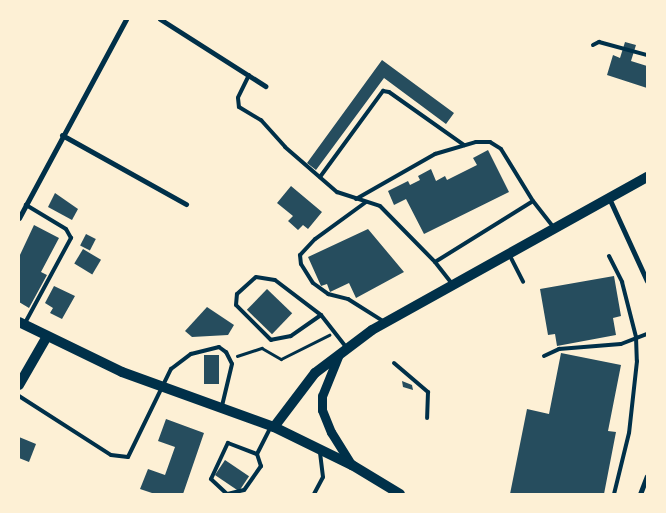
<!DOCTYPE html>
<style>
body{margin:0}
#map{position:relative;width:666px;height:513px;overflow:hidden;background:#fdf0d5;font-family:Raleway,sans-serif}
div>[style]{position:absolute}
.building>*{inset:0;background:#264d5e;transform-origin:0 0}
.path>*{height:2.5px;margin:-1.25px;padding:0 1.25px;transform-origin:1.25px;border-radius:1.25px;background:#003049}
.service>*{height:4px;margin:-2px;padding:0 2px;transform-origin:2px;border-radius:2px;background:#003049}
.minor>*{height:5px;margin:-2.5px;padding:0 2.5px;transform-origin:2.5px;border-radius:2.5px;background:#003049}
.tertiary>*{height:9px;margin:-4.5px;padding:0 4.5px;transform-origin:4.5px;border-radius:4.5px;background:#003049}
.secondary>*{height:10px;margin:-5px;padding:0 5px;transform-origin:5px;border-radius:5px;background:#003049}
span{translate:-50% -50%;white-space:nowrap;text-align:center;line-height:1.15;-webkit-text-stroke:5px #fdf0d5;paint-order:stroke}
.frame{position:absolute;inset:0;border:20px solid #fdf0d5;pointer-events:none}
</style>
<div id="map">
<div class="building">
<div style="clip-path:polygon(625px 42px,636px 45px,631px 61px,647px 66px,647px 88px,607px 75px,613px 55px,620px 58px)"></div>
<div style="clip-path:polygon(382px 60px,454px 113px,446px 124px,384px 78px,316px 170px,307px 163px)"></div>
<div style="clip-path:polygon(488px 150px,509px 192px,424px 234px,406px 199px,394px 205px,388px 191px,408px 181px,410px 185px,420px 180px,418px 176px,431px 169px,436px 181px,445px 176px,447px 180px,477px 165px,473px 158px)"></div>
<div style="clip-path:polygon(291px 186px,322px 212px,308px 229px,303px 225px,298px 230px,288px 221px,293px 216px,277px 203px)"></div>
<div style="clip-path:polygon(55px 193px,78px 209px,72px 220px,48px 207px)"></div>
<div style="clip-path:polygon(34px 225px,59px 238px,41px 272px,47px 275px,29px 308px,19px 302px,19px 257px)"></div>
<div style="clip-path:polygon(368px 229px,404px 272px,356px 298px,349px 283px,330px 292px,327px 284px,321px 286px,308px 257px)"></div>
<div style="left:86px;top:234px;width:11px;height:13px;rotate:27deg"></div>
<div style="left:83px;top:249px;width:21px;height:17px;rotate:31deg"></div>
<div style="clip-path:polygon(614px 276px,621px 316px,613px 318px,616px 335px,557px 346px,555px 334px,548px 335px,540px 289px)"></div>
<div style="clip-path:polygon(54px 286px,75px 296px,62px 319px,50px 313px,53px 308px,45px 303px)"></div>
<div style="left:267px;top:289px;width:35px;height:29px;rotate:44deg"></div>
<div style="clip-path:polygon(207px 307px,234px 325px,228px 335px,192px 337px,185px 331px)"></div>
<div style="clip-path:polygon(561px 353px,621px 365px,608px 431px,616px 432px,604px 494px,510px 494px,527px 409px,549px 414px)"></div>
<div style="left:204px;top:355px;width:15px;height:29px"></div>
<div style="clip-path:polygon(402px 381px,412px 385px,413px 390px,403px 387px)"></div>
<div style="clip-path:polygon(166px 419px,204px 433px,183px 494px,155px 494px,140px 489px,148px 469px,165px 475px,175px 447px,158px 441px)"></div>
<div style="clip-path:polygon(19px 437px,36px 444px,29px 462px,19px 458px)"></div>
<div style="left:225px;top:460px;width:29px;height:18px;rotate:34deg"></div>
</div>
<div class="path">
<div style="left:237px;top:356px;width:26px;rotate:-18deg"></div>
<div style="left:262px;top:348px;width:22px;rotate:30deg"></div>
<div style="left:281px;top:359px;width:54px;rotate:-26.6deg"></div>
</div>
<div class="service">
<div style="left:593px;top:45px;width:7px;rotate:-27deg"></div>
<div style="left:599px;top:42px;width:50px;rotate:15.2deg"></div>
<div style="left:249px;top:75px;width:25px;rotate:116deg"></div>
<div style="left:238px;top:98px;width:9px;rotate:84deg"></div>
<div style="left:239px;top:107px;width:26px;rotate:31deg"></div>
<div style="left:261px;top:120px;width:36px;rotate:48deg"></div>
<div style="left:285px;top:147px;width:69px;rotate:40.9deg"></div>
<div style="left:337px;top:192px;width:45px;rotate:18deg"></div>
<div style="left:380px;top:206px;width:78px;rotate:45.5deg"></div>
<div style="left:435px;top:262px;width:115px;rotate:-31.9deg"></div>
<div style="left:533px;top:201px;width:33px;rotate:52deg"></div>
<div style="left:320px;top:177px;width:107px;rotate:-53.8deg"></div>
<div style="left:383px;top:91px;width:6px;rotate:9deg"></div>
<div style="left:389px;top:92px;width:92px;rotate:35.2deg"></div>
<div style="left:356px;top:199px;width:91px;rotate:-29.7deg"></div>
<div style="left:435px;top:154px;width:43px;rotate:-16.3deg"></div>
<div style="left:476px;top:142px;width:14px"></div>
<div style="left:490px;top:142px;width:13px;rotate:32deg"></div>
<div style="left:501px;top:149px;width:61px;rotate:58.4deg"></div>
<div style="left:366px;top:202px;width:63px;rotate:144deg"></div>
<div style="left:315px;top:239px;width:22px;rotate:133deg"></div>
<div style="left:300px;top:255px;width:9px;rotate:84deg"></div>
<div style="left:301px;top:264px;width:22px;rotate:58deg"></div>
<div style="left:313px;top:283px;width:19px;rotate:36deg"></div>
<div style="left:328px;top:294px;width:21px;rotate:14deg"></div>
<div style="left:348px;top:299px;width:41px;rotate:32.2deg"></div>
<div style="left:509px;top:254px;width:31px;rotate:63deg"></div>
<div style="left:609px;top:256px;width:29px;rotate:63deg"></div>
<div style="left:622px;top:282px;width:57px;rotate:75.7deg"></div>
<div style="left:636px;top:337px;width:24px;rotate:88deg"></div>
<div style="left:637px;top:361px;width:72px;rotate:96.3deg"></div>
<div style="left:629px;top:433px;width:63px;rotate:103.8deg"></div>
<div style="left:435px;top:262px;width:28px;rotate:52deg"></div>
<div style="left:321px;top:315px;width:37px;rotate:145deg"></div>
<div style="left:291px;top:336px;width:20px;rotate:169deg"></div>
<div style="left:271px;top:340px;width:49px;rotate:-135deg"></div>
<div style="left:236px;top:305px;width:11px;rotate:-85deg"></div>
<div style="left:237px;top:294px;width:25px;rotate:-42deg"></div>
<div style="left:256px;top:277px;width:19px;rotate:9deg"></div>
<div style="left:275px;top:280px;width:58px;rotate:37.3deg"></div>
<div style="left:321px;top:315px;width:41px;rotate:52deg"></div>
<div style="left:25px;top:323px;width:97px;rotate:-61.6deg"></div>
<div style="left:71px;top:238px;width:10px;rotate:-119deg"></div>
<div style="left:66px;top:229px;width:47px;rotate:-149deg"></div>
<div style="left:544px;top:356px;width:17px;rotate:-25deg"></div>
<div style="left:559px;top:349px;width:62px;rotate:-4.6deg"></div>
<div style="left:621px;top:344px;width:28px;rotate:-21deg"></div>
<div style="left:394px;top:363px;width:45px;rotate:40.5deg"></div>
<div style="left:428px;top:392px;width:26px;rotate:92deg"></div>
<div style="left:19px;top:396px;width:109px;rotate:32.7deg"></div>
<div style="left:111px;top:455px;width:17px;rotate:7deg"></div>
<div style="left:128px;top:457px;width:98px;rotate:-64deg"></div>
<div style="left:171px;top:369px;width:25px;rotate:-37deg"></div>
<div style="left:191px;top:354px;width:29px;rotate:-14deg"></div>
<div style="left:219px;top:347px;width:9px;rotate:36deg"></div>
<div style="left:226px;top:352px;width:13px;rotate:63deg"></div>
<div style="left:232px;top:364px;width:43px;rotate:103.4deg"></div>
<div style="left:257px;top:454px;width:13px;rotate:72deg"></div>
<div style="left:261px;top:466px;width:29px;rotate:125deg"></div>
<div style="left:244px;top:490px;width:17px;rotate:167deg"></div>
<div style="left:227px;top:494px;width:22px;rotate:-137deg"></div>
<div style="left:211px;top:479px;width:40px;rotate:-65deg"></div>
<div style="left:228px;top:443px;width:31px;rotate:21deg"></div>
<div style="left:257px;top:454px;width:31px;rotate:-63deg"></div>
<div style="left:314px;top:494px;width:19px;rotate:-62deg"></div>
<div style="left:323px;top:477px;width:26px;rotate:-97deg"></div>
</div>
<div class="minor">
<div style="left:160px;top:19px;width:125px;rotate:32.5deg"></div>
<div style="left:62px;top:135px;width:142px;rotate:29.1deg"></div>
<div style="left:609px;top:198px;width:91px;rotate:65.4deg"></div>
<div style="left:19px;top:218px;width:226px;rotate:-61.7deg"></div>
<div style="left:640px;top:494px;width:19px;rotate:-69deg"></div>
</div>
<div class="tertiary">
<div style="left:339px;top:354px;width:45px;rotate:112deg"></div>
<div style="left:322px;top:396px;width:14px;rotate:90deg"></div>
<div style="left:322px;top:410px;width:24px;rotate:68deg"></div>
<div style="left:331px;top:432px;width:39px;rotate:58deg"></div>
</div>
<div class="secondary">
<div style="left:19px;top:322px;width:114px;rotate:25.9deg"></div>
<div style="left:122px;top:372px;width:162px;rotate:19.9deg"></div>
<div style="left:274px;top:427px;width:87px;rotate:26deg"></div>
<div style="left:352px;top:465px;width:56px;rotate:31.1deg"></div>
<div style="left:19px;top:385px;width:54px;rotate:-60.1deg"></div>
<div style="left:274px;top:427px;width:68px;rotate:-52.8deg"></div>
<div style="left:315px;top:373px;width:71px;rotate:-37deg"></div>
<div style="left:372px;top:330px;width:315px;rotate:-29.1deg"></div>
</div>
<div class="frame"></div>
</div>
